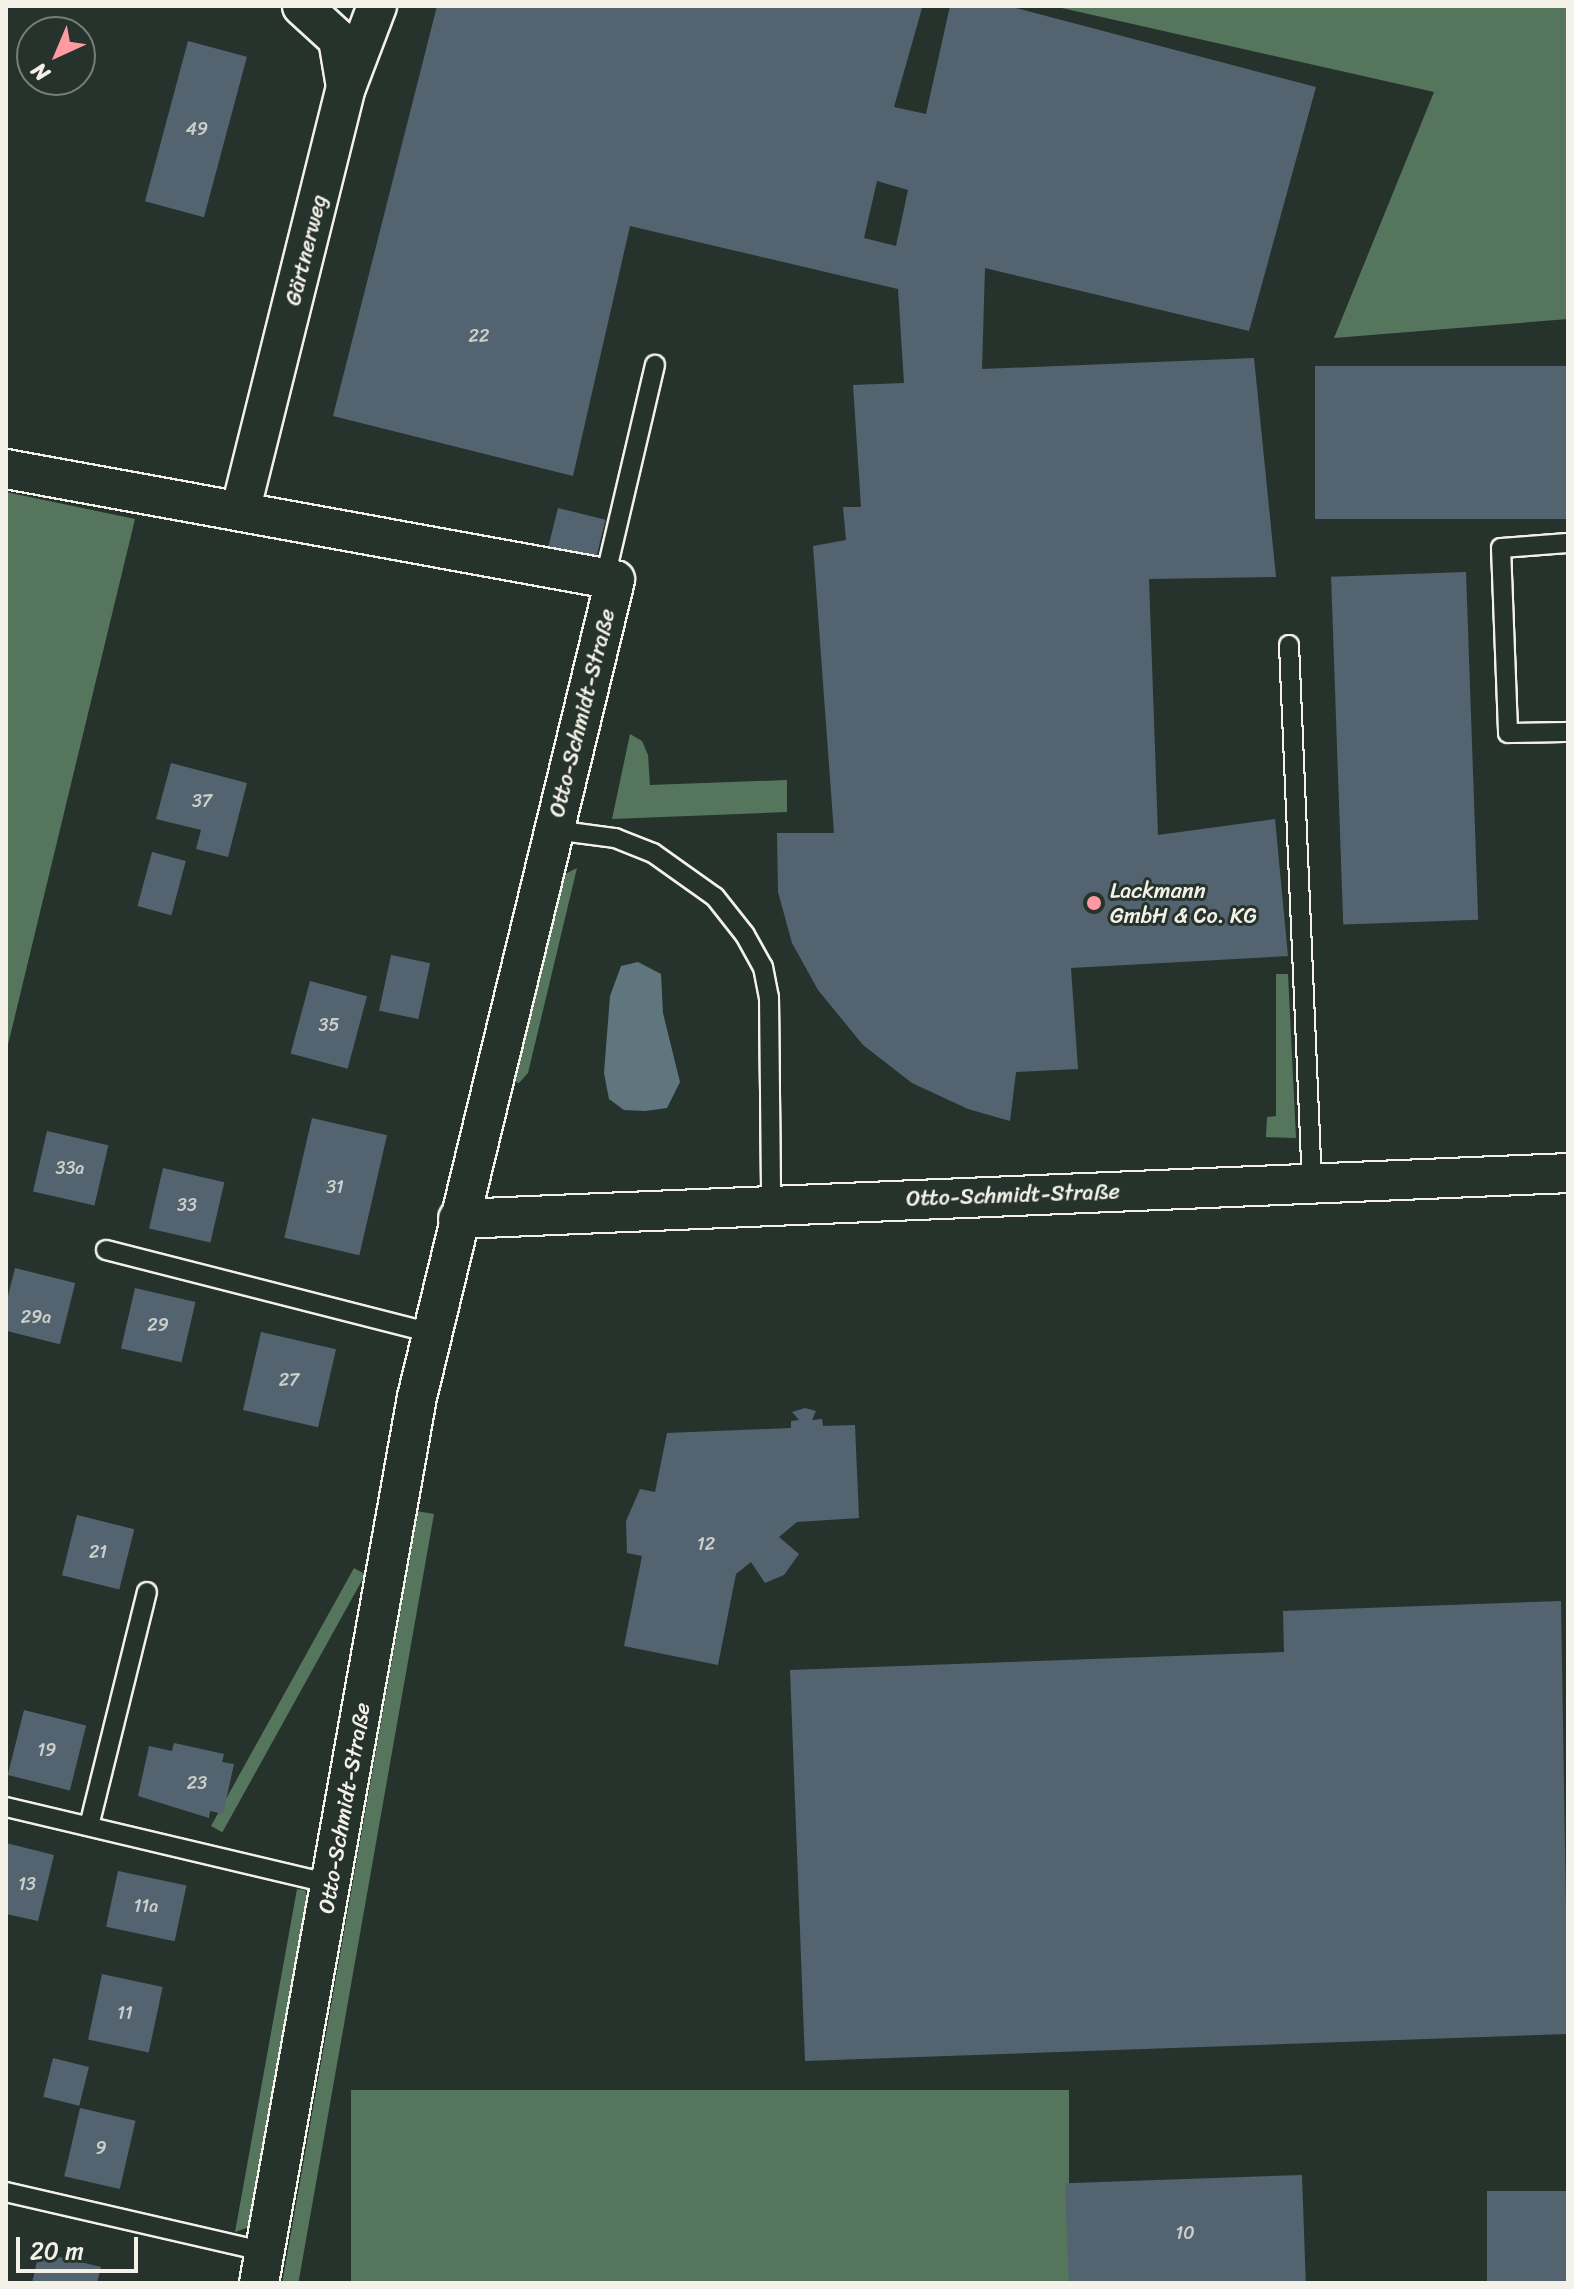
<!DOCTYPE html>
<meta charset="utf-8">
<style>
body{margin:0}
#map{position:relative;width:1574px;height:2289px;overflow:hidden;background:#26332d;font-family:Sriracha,sans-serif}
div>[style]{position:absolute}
.green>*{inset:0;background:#56755d;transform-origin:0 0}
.water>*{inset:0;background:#5f767f}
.building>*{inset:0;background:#536470;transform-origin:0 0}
.roads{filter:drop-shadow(2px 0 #f4f1e8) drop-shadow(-2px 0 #f4f1e8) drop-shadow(0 2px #f4f1e8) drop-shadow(0 -2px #f4f1e8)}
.lane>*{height:18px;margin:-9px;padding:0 9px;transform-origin:9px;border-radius:9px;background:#26332d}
.street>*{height:38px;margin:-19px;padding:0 19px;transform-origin:19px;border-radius:19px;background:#26332d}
.dots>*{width:22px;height:22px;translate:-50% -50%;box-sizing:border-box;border:4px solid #26332d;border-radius:50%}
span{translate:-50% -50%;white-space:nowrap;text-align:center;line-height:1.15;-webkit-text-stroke:6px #26332d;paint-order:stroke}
.number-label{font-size:18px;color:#ccceca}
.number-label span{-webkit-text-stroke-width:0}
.street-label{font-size:22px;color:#f4f1e8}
.poi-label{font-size:22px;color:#f4f1e8}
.left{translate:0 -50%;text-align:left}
.frame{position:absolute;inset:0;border:8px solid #f4f1e8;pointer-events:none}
.north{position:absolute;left:16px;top:16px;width:80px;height:80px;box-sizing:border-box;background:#26332d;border:2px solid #787f78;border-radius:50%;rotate:224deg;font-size:22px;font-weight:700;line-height:32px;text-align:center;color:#f4f1e8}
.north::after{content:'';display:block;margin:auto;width:28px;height:36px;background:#ff9aa2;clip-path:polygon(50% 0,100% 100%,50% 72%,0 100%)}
.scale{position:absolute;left:16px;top:2237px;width:122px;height:36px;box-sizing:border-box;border:4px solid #f4f1e8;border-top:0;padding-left:10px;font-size:24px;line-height:28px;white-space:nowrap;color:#f4f1e8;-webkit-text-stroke:6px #26332d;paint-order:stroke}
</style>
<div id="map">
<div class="green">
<div style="clip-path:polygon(1053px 6px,1568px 6px,1568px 319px,1334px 338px,1434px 92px)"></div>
<div style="clip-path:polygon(6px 492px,135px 519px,6px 1053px)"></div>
<div style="clip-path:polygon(630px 734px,642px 741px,648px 755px,650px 785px,787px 780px,787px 812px,612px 819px)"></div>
<div style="clip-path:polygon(577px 868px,528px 1073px,519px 1083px,511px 1081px,561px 876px)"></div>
<div style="clip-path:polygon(1276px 974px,1288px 974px,1296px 1138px,1266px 1137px,1267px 1117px,1276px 1116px)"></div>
<div style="left:434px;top:1514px;width:782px;height:16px;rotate:100deg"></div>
<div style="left:354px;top:1568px;width:13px;height:295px;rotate:29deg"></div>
<div style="clip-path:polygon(297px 1889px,305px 1890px,309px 1903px,249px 2227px,235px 2232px)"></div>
<div style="left:351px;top:2090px;width:718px;height:198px"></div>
</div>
<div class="water">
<div style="clip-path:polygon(638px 962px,661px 974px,663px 1013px,680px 1082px,667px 1108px,645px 1111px,624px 1110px,609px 1099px,604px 1073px,610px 996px,621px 966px)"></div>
</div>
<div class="building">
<div style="clip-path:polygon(evenodd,437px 6px,912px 6px,922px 8px,894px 107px,926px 114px,950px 6px,1008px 6px,1316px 87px,1249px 331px,985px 268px,982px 369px,1254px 358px,1276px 577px,1149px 579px,1158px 835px,1275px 819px,1288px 956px,1071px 968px,1078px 1069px,1016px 1072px,1010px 1121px,968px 1109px,912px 1083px,863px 1045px,818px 990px,792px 943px,778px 892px,777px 833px,834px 833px,813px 546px,846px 540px,843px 507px,861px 507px,853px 385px,904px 383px,898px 289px,630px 226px,573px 476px,333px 416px,437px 6px,877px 181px,908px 190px,896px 246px,864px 238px,877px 181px)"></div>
<div style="left:188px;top:41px;width:61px;height:166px;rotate:15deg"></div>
<div style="left:1568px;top:366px;width:153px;height:253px;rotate:90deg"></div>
<div style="left:558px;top:508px;width:49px;height:41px;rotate:14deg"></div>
<div style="left:1466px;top:572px;width:348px;height:135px;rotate:88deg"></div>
<div style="clip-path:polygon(171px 763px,247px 783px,228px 857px,196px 849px,201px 830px,156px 819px)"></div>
<div style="left:152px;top:852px;width:35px;height:56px;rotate:15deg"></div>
<div style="left:391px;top:955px;width:40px;height:57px;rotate:12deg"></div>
<div style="left:310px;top:981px;width:59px;height:75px;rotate:15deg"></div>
<div style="left:312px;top:1118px;width:77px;height:123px;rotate:13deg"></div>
<div style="left:47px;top:1131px;width:63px;height:62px;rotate:13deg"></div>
<div style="left:163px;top:1168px;width:63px;height:62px;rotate:13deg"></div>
<div style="left:15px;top:1268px;width:62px;height:63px;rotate:14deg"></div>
<div style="left:135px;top:1288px;width:62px;height:62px;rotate:13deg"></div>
<div style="left:261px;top:1332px;width:77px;height:80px;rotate:13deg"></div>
<div style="clip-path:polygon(805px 1408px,816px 1411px,812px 1420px,822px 1419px,823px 1426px,855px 1425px,859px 1518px,797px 1522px,779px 1537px,799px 1554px,784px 1575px,765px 1583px,751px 1562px,736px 1574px,718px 1665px,624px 1646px,642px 1556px,627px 1553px,626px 1521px,640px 1489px,655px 1492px,667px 1433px,791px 1428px,791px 1421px,799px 1420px,792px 1412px)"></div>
<div style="left:77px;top:1515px;width:59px;height:62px;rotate:14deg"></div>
<div style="clip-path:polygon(1561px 1601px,1568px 2034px,805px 2061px,790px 1670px,1284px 1652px,1283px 1611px)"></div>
<div style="left:24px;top:1710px;width:64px;height:67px;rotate:14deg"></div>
<div style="clip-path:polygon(174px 1743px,224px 1754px,222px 1762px,234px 1764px,223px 1814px,210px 1811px,209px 1818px,138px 1796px,149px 1746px,172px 1751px)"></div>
<div style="clip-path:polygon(6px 1843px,54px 1855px,38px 1921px,6px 1914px)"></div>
<div style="left:118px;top:1871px;width:70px;height:57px;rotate:12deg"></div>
<div style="left:102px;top:1974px;width:62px;height:67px;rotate:12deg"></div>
<div style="left:53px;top:2058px;width:37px;height:40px;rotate:14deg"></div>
<div style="left:80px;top:2108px;width:57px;height:70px;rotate:13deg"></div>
<div style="left:1302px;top:2175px;width:108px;height:237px;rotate:88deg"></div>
<div style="left:1568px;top:2191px;width:92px;height:81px;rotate:90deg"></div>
<div style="clip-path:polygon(39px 2252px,101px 2267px,97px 2283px,32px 2283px)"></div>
</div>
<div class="roads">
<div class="lane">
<div style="left:1568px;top:543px;width:67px;rotate:175.7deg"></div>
<div style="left:1501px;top:548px;width:185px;rotate:87.8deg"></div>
<div style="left:1508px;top:733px;width:60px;rotate:-1deg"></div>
<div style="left:605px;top:578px;width:219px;rotate:-76.8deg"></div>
<div style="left:1289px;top:645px;width:539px;rotate:87.56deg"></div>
<div style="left:554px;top:830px;width:62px;rotate:7.5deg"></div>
<div style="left:615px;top:838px;width:41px;rotate:21.5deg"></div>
<div style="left:653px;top:853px;width:76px;rotate:35.4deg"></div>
<div style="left:715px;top:897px;width:48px;rotate:51.7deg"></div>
<div style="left:745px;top:935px;width:37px;rotate:61deg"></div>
<div style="left:763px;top:967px;width:31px;rotate:79deg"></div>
<div style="left:769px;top:997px;width:208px;rotate:89.4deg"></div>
<div style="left:106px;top:1250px;width:336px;rotate:14.3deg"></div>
<div style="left:6px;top:1807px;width:334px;rotate:13.3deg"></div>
<div style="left:89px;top:1826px;width:241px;rotate:-76.1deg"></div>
<div style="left:6px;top:2192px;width:267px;rotate:13deg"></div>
</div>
<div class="street">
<div style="left:347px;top:85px;width:85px;rotate:-69.2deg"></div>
<div style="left:6px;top:469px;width:619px;rotate:10.33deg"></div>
<div style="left:615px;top:580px;width:841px;rotate:103.62deg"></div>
<div style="left:417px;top:1397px;width:900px;rotate:100.11deg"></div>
<div style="left:241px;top:508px;width:434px;rotate:-76deg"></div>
<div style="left:346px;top:87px;width:49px;rotate:-99.5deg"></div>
<div style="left:338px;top:39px;width:49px;rotate:-137.5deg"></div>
<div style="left:458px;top:1219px;width:1111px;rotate:-2.37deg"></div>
</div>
</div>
<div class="dots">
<div style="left:1094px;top:903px;background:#ff9aa2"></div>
</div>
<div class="number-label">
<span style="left:197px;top:129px">49</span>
<span style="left:479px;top:336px">22</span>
<span style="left:202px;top:801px">37</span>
<span style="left:329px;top:1025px">35</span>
<span style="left:70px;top:1168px">33a</span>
<span style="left:335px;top:1187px">31</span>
<span style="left:187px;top:1205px">33</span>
<span style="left:36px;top:1317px">29a</span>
<span style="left:158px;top:1325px">29</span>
<span style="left:289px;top:1380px">27</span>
<span style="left:706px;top:1544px">12</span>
<span style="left:98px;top:1552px">21</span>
<span style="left:47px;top:1750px">19</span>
<span style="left:197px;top:1783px">23</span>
<span style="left:27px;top:1884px">13</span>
<span style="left:146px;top:1906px">11a</span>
<span style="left:125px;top:2013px">11</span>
<span style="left:101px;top:2148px">9</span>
<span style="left:1185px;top:2233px">10</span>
</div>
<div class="street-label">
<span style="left:306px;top:250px;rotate:-76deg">Gärtnerweg</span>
<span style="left:582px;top:713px;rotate:-76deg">Otto-Schmidt-Straße</span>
<span style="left:1013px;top:1195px;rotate:-2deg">Otto-Schmidt-Straße</span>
<span style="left:344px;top:1808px;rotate:-80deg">Otto-Schmidt-Straße</span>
</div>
<div class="poi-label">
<span class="left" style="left:1110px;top:903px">Lackmann<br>GmbH &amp; Co. KG</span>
</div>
<div class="frame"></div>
<div class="north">N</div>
<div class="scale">20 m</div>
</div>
